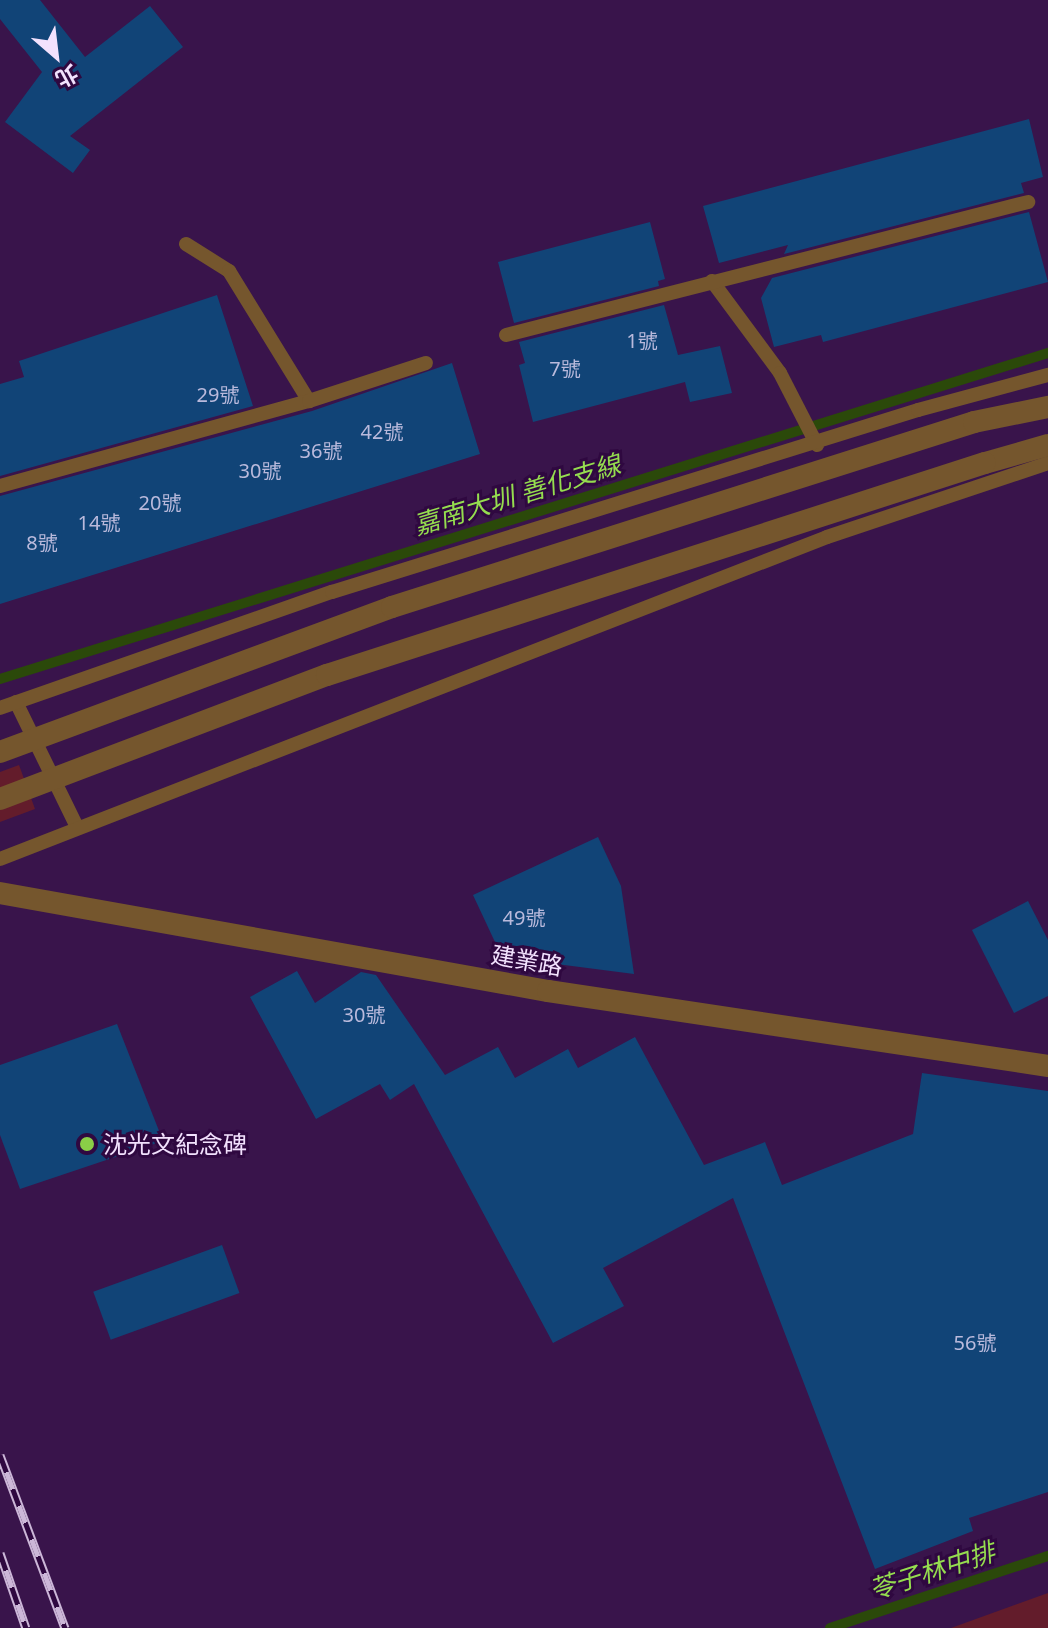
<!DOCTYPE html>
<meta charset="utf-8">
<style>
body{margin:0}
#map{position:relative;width:1048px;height:1628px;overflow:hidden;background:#39144b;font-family:"Noto Sans","Noto Sans TC",sans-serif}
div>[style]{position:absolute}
.green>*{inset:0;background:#631c2b}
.stream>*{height:10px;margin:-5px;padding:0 5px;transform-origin:5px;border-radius:5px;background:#2b490a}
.building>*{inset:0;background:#147;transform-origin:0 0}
.service>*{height:14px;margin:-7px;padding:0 7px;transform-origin:7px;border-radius:7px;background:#75562d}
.tertiary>*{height:22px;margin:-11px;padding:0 11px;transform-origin:11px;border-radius:11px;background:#75562d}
.rail>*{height:9px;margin-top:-4.5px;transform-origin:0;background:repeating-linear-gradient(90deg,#2f0840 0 18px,#ccb7d8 0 36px);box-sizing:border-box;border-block:2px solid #ccb7d8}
.tertiary-bridge>*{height:22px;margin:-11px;padding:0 11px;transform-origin:11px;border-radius:11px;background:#75562d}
.dots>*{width:22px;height:22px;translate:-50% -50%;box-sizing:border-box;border:4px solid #2f0840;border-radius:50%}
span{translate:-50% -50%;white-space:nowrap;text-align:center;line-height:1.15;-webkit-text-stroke:6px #2f0840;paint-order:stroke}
.number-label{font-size:20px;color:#babadc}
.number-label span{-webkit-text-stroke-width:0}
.street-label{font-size:24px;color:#f2e1fd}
.poi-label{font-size:24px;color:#f2e1fd}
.left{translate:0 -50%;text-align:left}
.water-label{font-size:26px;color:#95dd4f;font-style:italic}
.north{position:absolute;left:16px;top:16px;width:80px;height:80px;-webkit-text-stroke:6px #2f0840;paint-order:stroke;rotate:152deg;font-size:22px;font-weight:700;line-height:32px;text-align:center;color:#f2e1fd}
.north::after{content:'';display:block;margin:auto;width:28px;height:36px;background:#f2e1fd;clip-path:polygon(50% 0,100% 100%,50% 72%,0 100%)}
</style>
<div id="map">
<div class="green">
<div style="clip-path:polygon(19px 765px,35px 809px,0 822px,0 772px)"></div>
<div style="clip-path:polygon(1048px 1593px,1048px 1628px,951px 1628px)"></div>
</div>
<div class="stream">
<div style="left:0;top:679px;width:1098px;rotate:-17.28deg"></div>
<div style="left:830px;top:1628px;width:230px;rotate:-18.3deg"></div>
</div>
<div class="building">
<div style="clip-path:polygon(0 0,40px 0,85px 57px,150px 6px,183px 47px,70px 136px,90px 150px,73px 173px,5px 122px,42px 72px,0 19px)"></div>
<div style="clip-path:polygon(1029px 119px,1043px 177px,1021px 183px,1024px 193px,784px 254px,788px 245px,719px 263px,703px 206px)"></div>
<div style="clip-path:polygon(1029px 212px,1048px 282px,823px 342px,821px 335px,774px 347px,761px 298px,772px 278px)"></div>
<div style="clip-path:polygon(650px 222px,665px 279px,658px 281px,659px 286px,514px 323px,498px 262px)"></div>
<div style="clip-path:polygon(217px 295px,253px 406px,0 476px,0 384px,24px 377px,19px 361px)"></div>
<div style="clip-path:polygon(664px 305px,678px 355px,720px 346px,732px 393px,690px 402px,685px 382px,533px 422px,519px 365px,525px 363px,519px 342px)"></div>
<div style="clip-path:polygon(452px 363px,480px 454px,0 604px,0 496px,312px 411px)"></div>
<div style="clip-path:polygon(598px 837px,621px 886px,634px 974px,502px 957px,473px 895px)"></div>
<div style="clip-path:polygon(1028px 901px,1048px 940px,1048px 996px,1014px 1013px,972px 930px)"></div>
<div style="clip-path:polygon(297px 971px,315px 1003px,361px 972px,376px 975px,445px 1075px,498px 1047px,515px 1078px,568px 1049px,578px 1068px,635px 1037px,704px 1165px,765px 1142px,782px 1185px,913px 1134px,922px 1073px,1048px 1091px,1048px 1492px,969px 1518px,973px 1531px,875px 1569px,733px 1198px,603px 1268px,624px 1306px,553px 1343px,414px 1084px,390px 1100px,380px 1084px,316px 1119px,250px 997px)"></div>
<div style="clip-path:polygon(117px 1024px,163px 1141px,20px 1189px,0 1135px,0 1065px)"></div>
<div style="left:222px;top:1245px;width:51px;height:137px;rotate:70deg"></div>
</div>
<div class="service">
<div style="left:186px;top:244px;width:51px;rotate:32.1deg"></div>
<div style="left:229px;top:271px;width:153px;rotate:58.4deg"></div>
<div style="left:712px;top:281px;width:114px;rotate:53.5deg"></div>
<div style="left:780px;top:373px;width:81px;rotate:62.8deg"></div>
<div style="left:506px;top:335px;width:539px;rotate:-14.29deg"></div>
<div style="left:0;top:486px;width:320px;rotate:-15.4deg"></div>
<div style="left:309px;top:401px;width:123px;rotate:-18deg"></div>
<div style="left:16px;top:702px;width:139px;rotate:64deg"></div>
<div style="left:0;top:708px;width:352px;rotate:-19.3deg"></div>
<div style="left:332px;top:592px;width:614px;rotate:-17.25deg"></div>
<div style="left:918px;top:410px;width:135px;rotate:-15.1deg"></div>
<div style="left:0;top:859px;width:887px;rotate:-21.27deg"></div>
<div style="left:827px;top:537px;width:233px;rotate:-18.5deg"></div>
</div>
<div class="tertiary">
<div style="left:985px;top:463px;width:66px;rotate:-15.9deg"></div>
<div style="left:0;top:893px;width:557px;rotate:10.14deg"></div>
<div style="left:548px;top:991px;width:506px;rotate:8.53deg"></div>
</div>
<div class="rail">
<div style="left:0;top:1455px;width:185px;rotate:69.4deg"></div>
<div style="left:0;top:1553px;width:79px;rotate:70.9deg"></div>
</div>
<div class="tertiary-bridge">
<div style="left:0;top:752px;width:418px;rotate:-20.3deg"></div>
<div style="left:392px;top:607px;width:611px;rotate:-17.63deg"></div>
<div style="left:974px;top:422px;width:76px;rotate:-11.5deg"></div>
<div style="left:0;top:799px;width:350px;rotate:-20.8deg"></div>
<div style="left:327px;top:675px;width:691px;rotate:-17.86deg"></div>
</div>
<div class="dots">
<div style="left:87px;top:1144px;background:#8ace47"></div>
</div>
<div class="number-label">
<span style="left:642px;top:340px">1號</span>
<span style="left:565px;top:368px">7號</span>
<span style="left:218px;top:394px">29號</span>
<span style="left:382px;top:431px">42號</span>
<span style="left:321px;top:450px">36號</span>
<span style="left:260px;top:470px">30號</span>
<span style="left:160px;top:502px">20號</span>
<span style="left:99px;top:522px">14號</span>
<span style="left:42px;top:542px">8號</span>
<span style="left:524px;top:917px">49號</span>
<span style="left:364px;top:1014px">30號</span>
<span style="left:975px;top:1342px">56號</span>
</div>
<div class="street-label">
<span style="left:527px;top:960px;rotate:10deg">建業路</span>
</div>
<div class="poi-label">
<span class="left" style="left:103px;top:1144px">沈光文紀念碑</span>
</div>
<div class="water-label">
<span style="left:517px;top:495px;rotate:-17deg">嘉南大圳 善化支線</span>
<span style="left:932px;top:1571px;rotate:-18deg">苓子林中排</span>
</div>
<div class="north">北</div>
</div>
